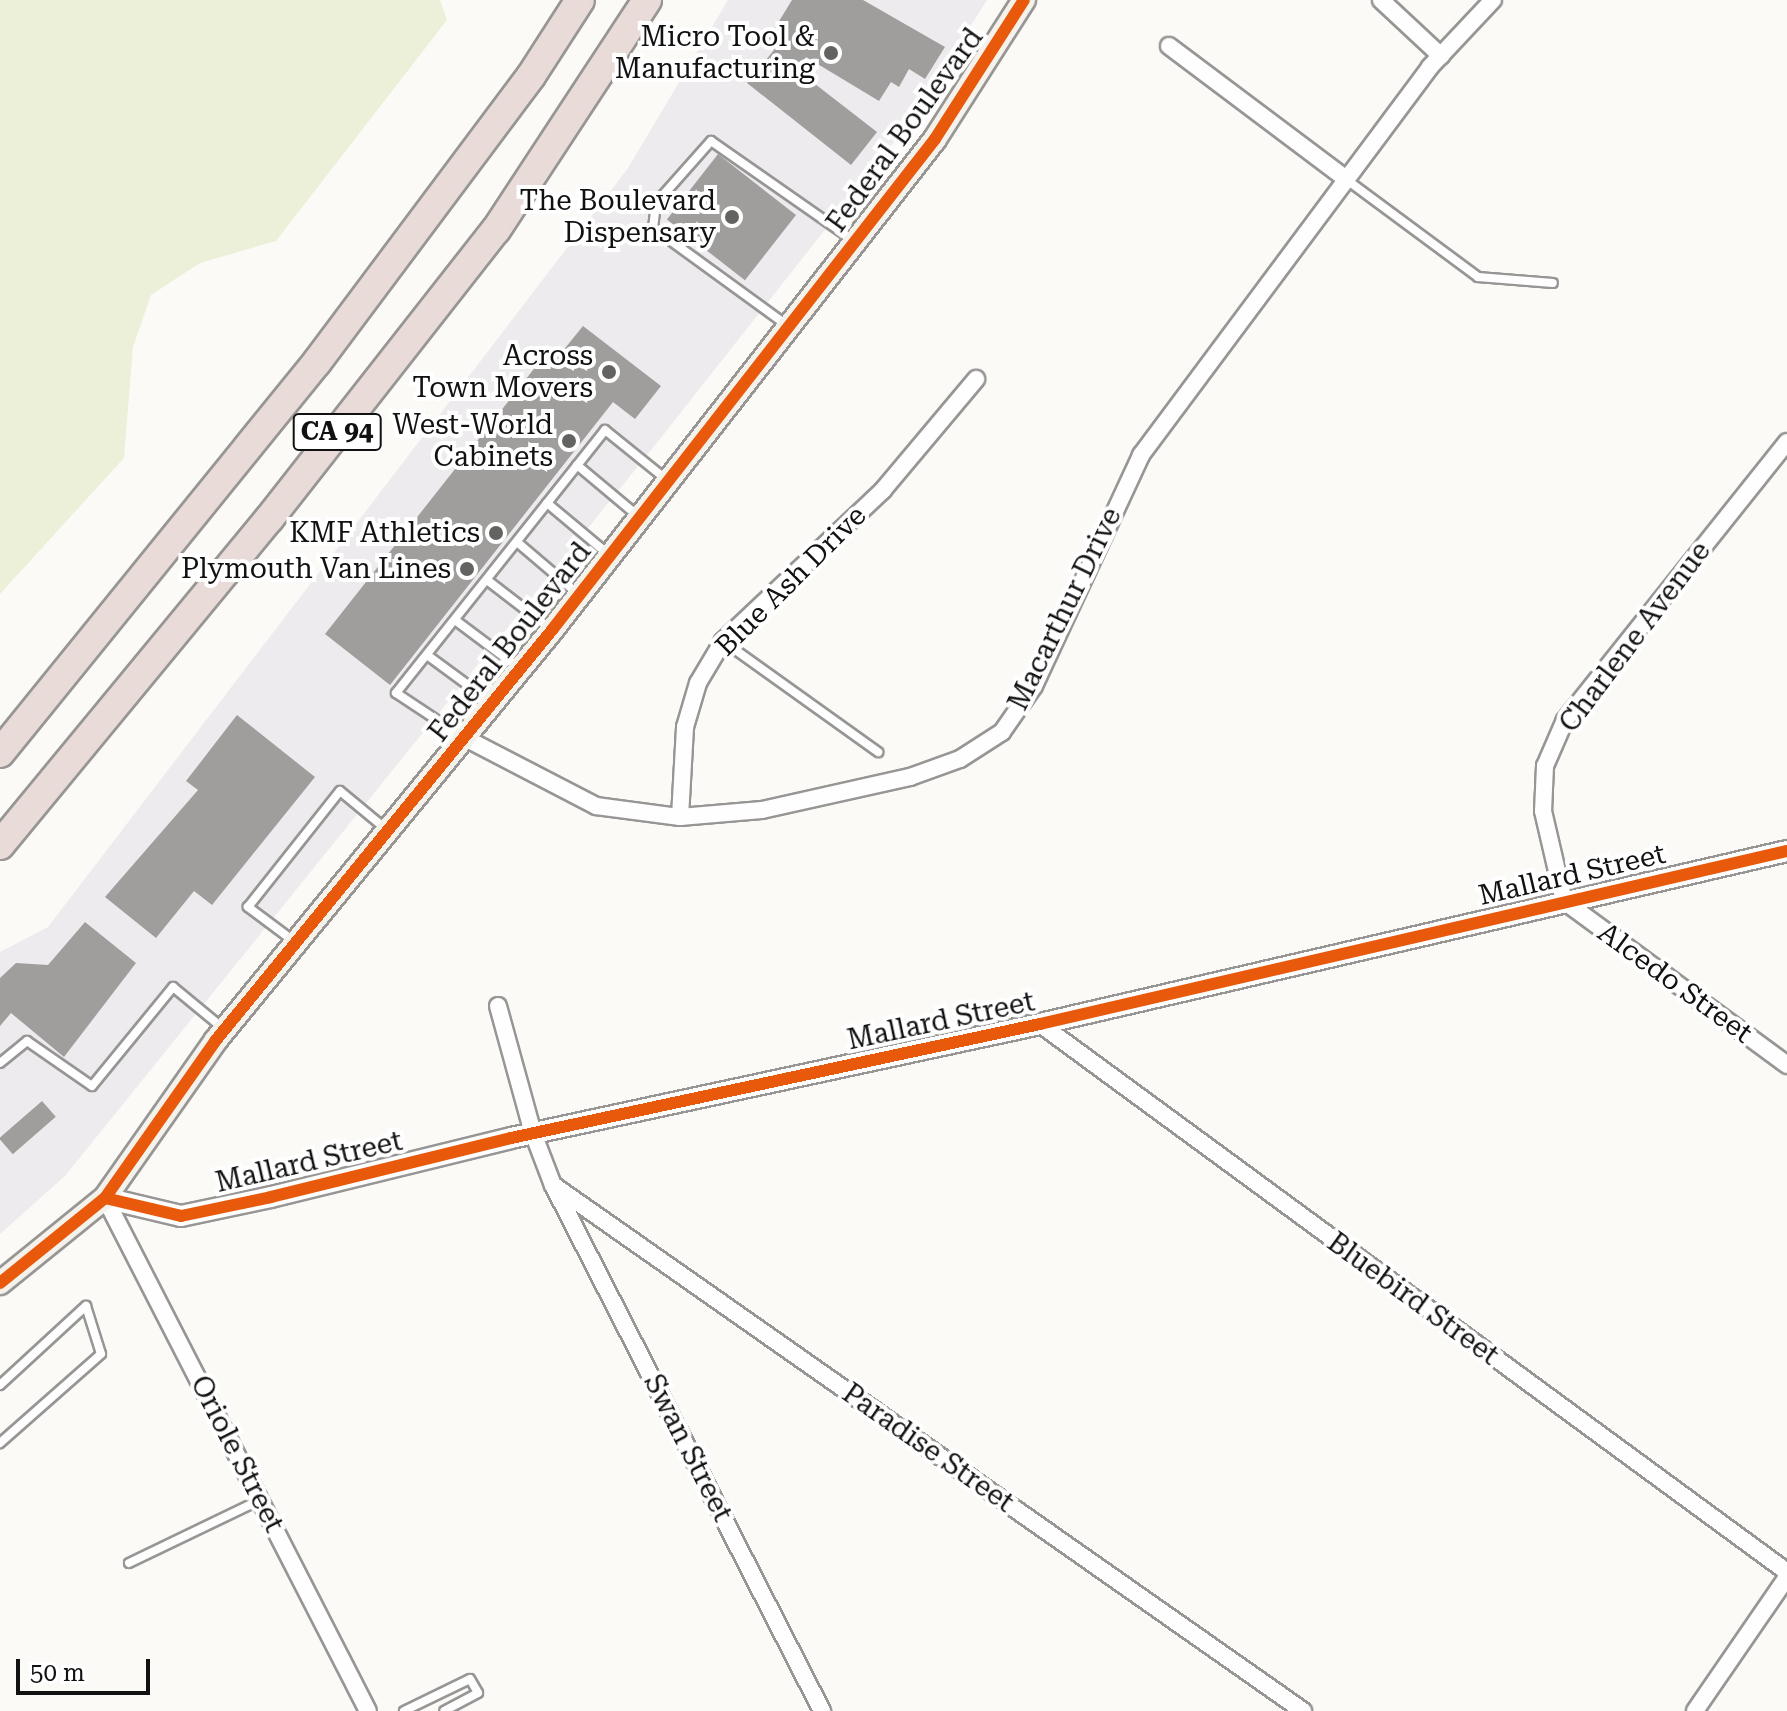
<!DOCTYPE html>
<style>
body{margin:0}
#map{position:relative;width:1787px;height:1711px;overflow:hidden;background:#fcfaf7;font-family:"Roboto Serif",serif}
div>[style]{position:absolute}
.industrial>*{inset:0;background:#eeebee}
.green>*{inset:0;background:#ecf0d9}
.building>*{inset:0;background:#a09e9c;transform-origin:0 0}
.roads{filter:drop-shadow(2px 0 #979695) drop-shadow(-2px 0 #979695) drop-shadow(0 2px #979695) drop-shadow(0 -2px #979695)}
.service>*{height:8px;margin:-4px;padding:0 4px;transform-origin:4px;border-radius:4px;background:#fffefe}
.minor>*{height:16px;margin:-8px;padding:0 8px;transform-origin:8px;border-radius:8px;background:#fffefe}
.tertiary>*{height:20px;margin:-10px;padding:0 10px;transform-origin:10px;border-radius:10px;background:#fffefe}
.secondary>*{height:22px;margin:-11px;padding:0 11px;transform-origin:11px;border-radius:11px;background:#f5f2ec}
.motorway>*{height:28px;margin:-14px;padding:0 14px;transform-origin:14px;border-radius:14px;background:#e9dcd8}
.cycleway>*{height:12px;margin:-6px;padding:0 6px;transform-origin:6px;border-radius:6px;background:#e8590c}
.dots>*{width:22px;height:22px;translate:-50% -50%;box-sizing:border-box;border:4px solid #fff;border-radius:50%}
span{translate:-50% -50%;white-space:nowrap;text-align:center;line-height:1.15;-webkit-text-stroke:8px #fff;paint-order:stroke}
.shield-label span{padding:2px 6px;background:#fff;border:2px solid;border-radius:6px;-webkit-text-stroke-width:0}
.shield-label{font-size:26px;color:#111;font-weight:700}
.poi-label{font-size:28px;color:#111}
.right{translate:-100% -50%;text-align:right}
.street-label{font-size:28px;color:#111}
.scale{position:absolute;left:16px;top:1659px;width:134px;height:36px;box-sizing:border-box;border:4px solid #111;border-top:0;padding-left:10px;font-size:24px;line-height:28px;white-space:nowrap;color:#111;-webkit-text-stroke:6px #fff;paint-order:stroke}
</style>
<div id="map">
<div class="industrial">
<div style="clip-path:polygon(728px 0,987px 0,909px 123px,664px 434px,65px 1176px,0 1234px,0 952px,48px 927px,628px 168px)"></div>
</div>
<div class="green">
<div style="clip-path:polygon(0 0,440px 0,447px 20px,276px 241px,200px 263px,151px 295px,133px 347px,124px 458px,0 594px)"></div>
</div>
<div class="building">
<div style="clip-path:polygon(792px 0,863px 0,945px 47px,925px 79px,909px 69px,899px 87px,891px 82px,879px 101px,806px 57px,797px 70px,877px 132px,851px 165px,747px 83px,774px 50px,765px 44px)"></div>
<div style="left:718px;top:154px;width:99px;height:83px;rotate:38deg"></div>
<div style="clip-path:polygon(583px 326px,661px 386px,635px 419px,613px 402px,390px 685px,325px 634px,548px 351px,557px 358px)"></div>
<div style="clip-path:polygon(237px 715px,315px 777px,212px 905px,194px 891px,156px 938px,105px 897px,198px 790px,186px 781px)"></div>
<div style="clip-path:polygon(85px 922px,136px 963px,64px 1057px,11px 1013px,0 1026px,0 978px,16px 963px,48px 965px)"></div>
<div style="left:42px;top:1101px;width:21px;height:57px;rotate:49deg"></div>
</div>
<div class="roads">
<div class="service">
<div style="left:1347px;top:180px;width:163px;rotate:36.5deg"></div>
<div style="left:1478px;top:277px;width:75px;rotate:4.6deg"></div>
<div style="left:788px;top:326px;width:167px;rotate:-144deg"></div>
<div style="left:653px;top:228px;width:25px;rotate:-83deg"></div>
<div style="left:656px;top:203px;width:83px;rotate:-48.4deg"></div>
<div style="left:711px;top:141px;width:173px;rotate:34.9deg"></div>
<div style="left:577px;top:465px;width:80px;rotate:39.9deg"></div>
<div style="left:547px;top:503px;width:80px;rotate:39.9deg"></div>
<div style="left:517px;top:542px;width:79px;rotate:40.4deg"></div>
<div style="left:487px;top:580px;width:78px;rotate:37.7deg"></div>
<div style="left:455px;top:620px;width:80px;rotate:36.9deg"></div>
<div style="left:723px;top:641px;width:191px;rotate:35.6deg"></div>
<div style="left:427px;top:655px;width:79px;rotate:36.3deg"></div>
<div style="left:461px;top:736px;width:78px;rotate:-146.5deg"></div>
<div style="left:396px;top:693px;width:336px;rotate:-51.5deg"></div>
<div style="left:605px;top:430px;width:80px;rotate:38.9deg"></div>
<div style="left:295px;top:942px;width:59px;rotate:-143.3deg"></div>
<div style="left:248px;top:907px;width:148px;rotate:-51.6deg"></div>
<div style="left:340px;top:791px;width:60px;rotate:39.6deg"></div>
<div style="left:0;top:1063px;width:35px;rotate:-39deg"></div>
<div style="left:27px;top:1041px;width:79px;rotate:34.7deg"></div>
<div style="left:92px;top:1086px;width:128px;rotate:-50.7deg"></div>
<div style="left:173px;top:987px;width:66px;rotate:39.5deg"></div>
<div style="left:0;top:1385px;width:117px;rotate:-42.6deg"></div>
<div style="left:86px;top:1306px;width:50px;rotate:72.6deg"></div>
<div style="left:101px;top:1354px;width:135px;rotate:138.6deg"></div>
<div style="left:129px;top:1563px;width:145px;rotate:-25.7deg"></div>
<div style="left:404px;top:1711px;width:73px;rotate:-25.9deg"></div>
<div style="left:470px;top:1679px;width:16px;rotate:60deg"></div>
<div style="left:478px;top:1693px;width:38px;rotate:152deg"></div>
</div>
<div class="minor">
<div style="left:1381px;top:0;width:82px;rotate:43deg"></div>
<div style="left:1169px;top:46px;width:221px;rotate:36.9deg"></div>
<div style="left:1787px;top:442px;width:356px;rotate:128.6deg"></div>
<div style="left:1565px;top:720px;width:50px;rotate:113.5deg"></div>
<div style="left:1545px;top:766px;width:45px;rotate:92.5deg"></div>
<div style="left:1543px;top:811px;width:92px;rotate:76.9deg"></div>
<div style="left:1564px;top:901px;width:277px;rotate:36.3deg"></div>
<div style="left:465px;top:738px;width:148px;rotate:27.4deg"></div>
<div style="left:596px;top:806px;width:85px;rotate:7.5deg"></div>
<div style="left:680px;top:817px;width:82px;rotate:-4.9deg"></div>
<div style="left:762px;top:810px;width:152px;rotate:-12.6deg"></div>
<div style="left:910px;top:777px;width:53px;rotate:-19.8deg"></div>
<div style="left:960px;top:759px;width:50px;rotate:-32.7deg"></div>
<div style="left:1002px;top:732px;width:56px;rotate:-55.2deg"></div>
<div style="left:1034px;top:686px;width:255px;rotate:-65.1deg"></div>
<div style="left:1141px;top:455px;width:484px;rotate:-53.3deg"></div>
<div style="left:1430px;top:67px;width:92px;rotate:-46.8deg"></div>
<div style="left:680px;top:817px;width:90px;rotate:-86.8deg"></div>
<div style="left:685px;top:727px;width:46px;rotate:-73.5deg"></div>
<div style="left:698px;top:683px;width:49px;rotate:-59.2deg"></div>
<div style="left:723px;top:641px;width:220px;rotate:-43.3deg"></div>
<div style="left:883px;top:490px;width:145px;rotate:-50deg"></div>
<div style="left:498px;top:1006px;width:132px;rotate:74.6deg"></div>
<div style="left:533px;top:1133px;width:56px;rotate:69deg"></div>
<div style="left:553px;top:1185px;width:591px;rotate:62.91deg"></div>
<div style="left:1040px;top:1024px;width:926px;rotate:36.26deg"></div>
<div style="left:553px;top:1185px;width:916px;rotate:35.04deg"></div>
<div style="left:105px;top:1198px;width:576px;rotate:62.86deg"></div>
<div style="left:1695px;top:1711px;width:163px;rotate:-55.5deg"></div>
</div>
<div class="tertiary">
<div style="left:105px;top:1198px;width:78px;rotate:13.3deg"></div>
<div style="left:181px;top:1216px;width:92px;rotate:-11.9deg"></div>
<div style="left:271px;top:1197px;width:247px;rotate:-13.8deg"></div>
<div style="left:511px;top:1138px;width:541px;rotate:-12.16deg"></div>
<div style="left:1040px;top:1024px;width:767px;rotate:-13.04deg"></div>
</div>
<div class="secondary">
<div style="left:0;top:1283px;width:135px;rotate:-39deg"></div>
<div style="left:105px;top:1198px;width:193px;rotate:-54.9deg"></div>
<div style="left:216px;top:1040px;width:530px;rotate:-50.66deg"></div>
<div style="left:552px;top:630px;width:623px;rotate:-52.04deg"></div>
<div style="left:935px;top:139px;width:165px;rotate:-57.4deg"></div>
</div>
<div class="motorway">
<div style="left:0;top:753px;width:503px;rotate:-50.97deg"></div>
<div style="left:317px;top:362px;width:357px;rotate:-53.2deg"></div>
<div style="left:531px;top:76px;width:90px;rotate:-57.2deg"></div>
<div style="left:0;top:845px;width:423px;rotate:-50.5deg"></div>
<div style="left:269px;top:519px;width:367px;rotate:-51.9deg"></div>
<div style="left:496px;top:230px;width:275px;rotate:-56.7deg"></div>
</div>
</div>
<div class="cycleway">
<div style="left:105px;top:1198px;width:78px;rotate:13.3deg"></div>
<div style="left:181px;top:1216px;width:92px;rotate:-11.9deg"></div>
<div style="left:271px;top:1197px;width:247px;rotate:-13.8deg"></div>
<div style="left:511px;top:1138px;width:541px;rotate:-12.16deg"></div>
<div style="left:1040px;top:1024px;width:767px;rotate:-13.04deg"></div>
<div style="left:0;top:1283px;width:135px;rotate:-39deg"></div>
<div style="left:105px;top:1198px;width:193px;rotate:-54.9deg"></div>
<div style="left:216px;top:1040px;width:530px;rotate:-50.66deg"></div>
<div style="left:552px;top:630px;width:623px;rotate:-52.04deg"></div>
<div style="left:935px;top:139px;width:165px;rotate:-57.4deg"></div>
</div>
<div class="dots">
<div style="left:831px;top:53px;background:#636362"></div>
<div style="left:732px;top:217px;background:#636362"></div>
<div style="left:609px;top:372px;background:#636362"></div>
<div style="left:569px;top:441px;background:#636362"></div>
<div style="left:496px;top:533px;background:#636362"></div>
<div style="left:467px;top:569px;background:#636362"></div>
</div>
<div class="shield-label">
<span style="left:337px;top:432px">CA 94</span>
</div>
<div class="poi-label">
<span class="right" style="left:815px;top:53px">Micro Tool &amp;<br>Manufacturing</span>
<span class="right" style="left:716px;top:217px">The Boulevard<br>Dispensary</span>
<span class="right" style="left:593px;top:372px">Across<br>Town Movers</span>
<span class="right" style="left:553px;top:441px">West-World<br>Cabinets</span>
<span class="right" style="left:480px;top:533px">KMF Athletics</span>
<span class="right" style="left:451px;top:569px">Plymouth Van Lines</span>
</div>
<div class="street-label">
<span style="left:905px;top:130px;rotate:-54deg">Federal Boulevard</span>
<span style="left:791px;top:581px;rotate:-45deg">Blue Ash Drive</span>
<span style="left:1065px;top:609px;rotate:-64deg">Macarthur Drive</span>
<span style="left:1635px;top:637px;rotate:-53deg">Charlene Avenue</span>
<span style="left:510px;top:642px;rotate:-52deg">Federal Boulevard</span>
<span style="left:1572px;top:875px;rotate:-13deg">Mallard Street</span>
<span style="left:1675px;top:983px;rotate:36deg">Alcedo Street</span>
<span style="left:941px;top:1021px;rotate:-12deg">Mallard Street</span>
<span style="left:309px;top:1162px;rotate:-13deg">Mallard Street</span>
<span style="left:1413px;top:1299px;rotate:36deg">Bluebird Street</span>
<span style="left:688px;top:1448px;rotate:63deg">Swan Street</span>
<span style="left:928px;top:1448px;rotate:35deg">Paradise Street</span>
<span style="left:237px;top:1454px;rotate:63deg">Oriole Street</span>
</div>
<div class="scale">50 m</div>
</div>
